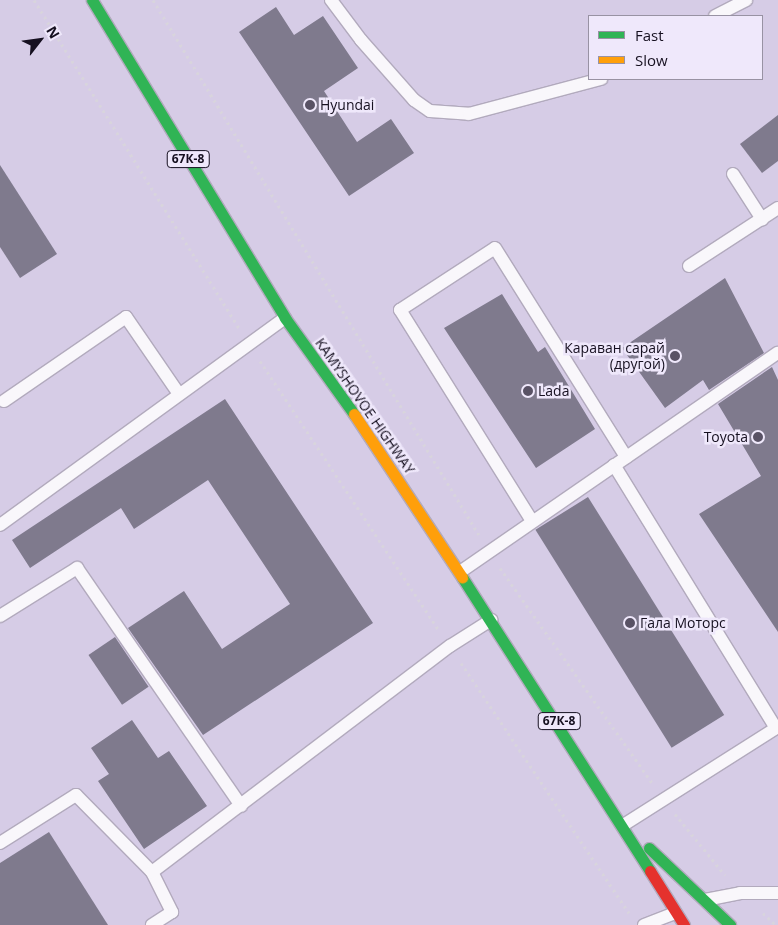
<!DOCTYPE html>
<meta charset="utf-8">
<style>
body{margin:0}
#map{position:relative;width:778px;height:925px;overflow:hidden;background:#d6cce6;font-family:"Open Sans",sans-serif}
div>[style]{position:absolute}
.building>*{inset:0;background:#7f7a8d;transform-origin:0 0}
.path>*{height:3px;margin-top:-1.5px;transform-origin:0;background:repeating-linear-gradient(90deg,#d8d4dd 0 2.5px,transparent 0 6.5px)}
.roads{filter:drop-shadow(1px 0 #b2aabd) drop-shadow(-1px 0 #b2aabd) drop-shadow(0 1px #b2aabd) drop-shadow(0 -1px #b2aabd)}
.lane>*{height:12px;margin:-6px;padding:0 6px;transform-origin:6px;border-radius:6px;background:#f9f7fb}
.fast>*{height:11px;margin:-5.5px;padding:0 5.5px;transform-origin:5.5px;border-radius:5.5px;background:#30b455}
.slow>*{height:11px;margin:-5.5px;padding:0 5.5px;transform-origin:5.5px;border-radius:5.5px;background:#ff9f0a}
.jam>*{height:11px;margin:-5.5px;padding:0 5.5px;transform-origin:5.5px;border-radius:5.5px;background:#e5322d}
.dots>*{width:14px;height:14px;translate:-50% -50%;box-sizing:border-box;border:2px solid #efe8fb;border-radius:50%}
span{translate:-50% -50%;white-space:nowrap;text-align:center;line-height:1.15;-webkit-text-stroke:5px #efe8fb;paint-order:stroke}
.shield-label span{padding:1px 4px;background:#efe8fb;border:1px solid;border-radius:4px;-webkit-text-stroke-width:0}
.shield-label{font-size:12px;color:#161020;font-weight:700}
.poi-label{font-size:14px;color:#161020}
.left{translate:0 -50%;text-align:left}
.right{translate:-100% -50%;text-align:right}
.street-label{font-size:14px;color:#161020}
.legend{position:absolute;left:588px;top:15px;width:175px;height:65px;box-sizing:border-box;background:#efe8fb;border:1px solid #9892a3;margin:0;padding:6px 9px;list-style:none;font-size:15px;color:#161020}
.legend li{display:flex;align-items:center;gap:10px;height:25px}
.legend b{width:25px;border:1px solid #9892a3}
.north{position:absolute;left:15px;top:15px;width:50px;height:50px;-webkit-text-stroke:4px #efe8fb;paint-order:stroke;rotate:60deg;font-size:14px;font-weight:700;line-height:20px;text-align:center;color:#161020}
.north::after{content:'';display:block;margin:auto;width:18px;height:22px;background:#161020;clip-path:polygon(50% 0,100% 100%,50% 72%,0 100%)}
</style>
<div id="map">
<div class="building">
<div style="clip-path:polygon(276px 7px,294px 35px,323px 16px,358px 68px,324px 91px,357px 142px,391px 119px,414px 153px,349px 196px,239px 32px)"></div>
<div style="clip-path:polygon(778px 115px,778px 161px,762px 173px,740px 144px)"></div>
<div style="clip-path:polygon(0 165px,57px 254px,20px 278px,0 247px)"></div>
<div style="clip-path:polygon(725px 278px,764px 353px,709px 390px,703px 380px,665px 408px,622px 348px)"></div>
<div style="clip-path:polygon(502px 294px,538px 352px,545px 347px,595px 429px,536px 468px,444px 328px)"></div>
<div style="clip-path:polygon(772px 367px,778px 380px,778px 632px,699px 514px,761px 476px,718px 404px)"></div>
<div style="clip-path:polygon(225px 399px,373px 623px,203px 735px,128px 628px,184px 591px,222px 649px,290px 604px,208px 480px,134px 529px,121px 508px,30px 568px,12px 540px)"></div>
<div style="left:588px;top:497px;width:257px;height:62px;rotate:58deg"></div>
<div style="left:115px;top:637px;width:60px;height:32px;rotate:56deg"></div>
<div style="clip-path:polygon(132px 720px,158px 758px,169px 751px,207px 806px,144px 849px,98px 781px,109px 774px,91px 748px)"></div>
<div style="clip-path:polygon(49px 832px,108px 925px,0 925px,0 863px)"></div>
</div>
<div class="path">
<div style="left:34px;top:0;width:387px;rotate:58deg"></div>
<div style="left:153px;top:0;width:626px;rotate:58.64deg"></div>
<div style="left:260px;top:361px;width:323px;rotate:56.4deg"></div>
<div style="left:500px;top:568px;width:263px;rotate:54.7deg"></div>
<div style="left:461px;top:663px;width:301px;rotate:56.1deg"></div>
<div style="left:675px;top:814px;width:79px;rotate:50.7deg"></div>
<div style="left:763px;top:913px;width:18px;rotate:43deg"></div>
</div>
<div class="roads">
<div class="lane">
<div style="left:331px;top:0;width:50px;rotate:53.1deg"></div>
<div style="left:361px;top:40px;width:80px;rotate:48.5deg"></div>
<div style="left:414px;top:100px;width:19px;rotate:35deg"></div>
<div style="left:430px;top:111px;width:39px;rotate:4deg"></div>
<div style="left:469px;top:114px;width:137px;rotate:-14.9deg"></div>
<div style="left:715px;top:16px;width:35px;rotate:-27deg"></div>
<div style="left:733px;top:174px;width:54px;rotate:57.2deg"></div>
<div style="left:689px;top:266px;width:106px;rotate:-33.1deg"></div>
<div style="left:4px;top:401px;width:148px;rotate:-34.5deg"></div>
<div style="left:126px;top:317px;width:93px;rotate:55.5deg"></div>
<div style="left:614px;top:465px;width:309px;rotate:58.4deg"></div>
<div style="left:532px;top:521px;width:249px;rotate:-122deg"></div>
<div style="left:400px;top:310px;width:113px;rotate:-33.1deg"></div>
<div style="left:495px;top:248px;width:247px;rotate:57.9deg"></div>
<div style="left:0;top:525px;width:352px;rotate:-36deg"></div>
<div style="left:460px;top:572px;width:386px;rotate:-34.6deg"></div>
<div style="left:0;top:616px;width:91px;rotate:-31.9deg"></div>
<div style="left:77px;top:568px;width:289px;rotate:55.4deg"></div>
<div style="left:625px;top:824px;width:181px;rotate:-32.4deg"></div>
<div style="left:0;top:843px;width:90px;rotate:-32.3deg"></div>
<div style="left:76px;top:795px;width:108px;rotate:45.4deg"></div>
<div style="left:152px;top:872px;width:45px;rotate:63.4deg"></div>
<div style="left:172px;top:912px;width:24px;rotate:147deg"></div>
<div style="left:152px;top:872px;width:374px;rotate:-37.2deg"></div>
<div style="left:450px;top:646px;width:49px;rotate:-32.4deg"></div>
<div style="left:705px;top:900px;width:36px;rotate:-11deg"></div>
<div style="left:740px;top:893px;width:38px"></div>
<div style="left:644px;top:925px;width:33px;rotate:-21deg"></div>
</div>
<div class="fast">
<div style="left:92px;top:0;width:372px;rotate:58.7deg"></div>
<div style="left:285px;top:318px;width:118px;rotate:54.3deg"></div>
<div style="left:462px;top:577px;width:349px;rotate:57.4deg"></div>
<div style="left:649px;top:848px;width:112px;rotate:43.5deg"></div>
</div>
<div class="slow">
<div style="left:354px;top:414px;width:196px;rotate:56.5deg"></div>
</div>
<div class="jam">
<div style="left:650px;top:871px;width:64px;rotate:57.8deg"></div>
</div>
</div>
<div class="dots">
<div style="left:310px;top:105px;background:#595265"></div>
<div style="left:675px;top:356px;background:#595265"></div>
<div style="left:528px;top:391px;background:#595265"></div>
<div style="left:758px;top:437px;background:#595265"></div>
<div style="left:630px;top:623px;background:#595265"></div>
</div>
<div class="shield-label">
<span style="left:188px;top:159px">67К-8</span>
<span style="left:559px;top:721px">67К-8</span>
</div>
<div class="poi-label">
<span class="left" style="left:320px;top:105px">Hyundai</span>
<span class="right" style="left:665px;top:356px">Караван сарай<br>(другой)</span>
<span class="left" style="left:538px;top:391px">Lada</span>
<span class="right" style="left:748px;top:437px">Toyota</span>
<span class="left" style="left:640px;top:623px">Гала Моторс</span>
</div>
<div class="street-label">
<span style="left:365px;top:406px;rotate:55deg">KAMYSHOVOE HIGHWAY</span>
</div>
<ul class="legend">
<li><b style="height:6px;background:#30b455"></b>Fast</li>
<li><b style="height:6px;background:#ff9f0a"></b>Slow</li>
</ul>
<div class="north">N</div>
</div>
